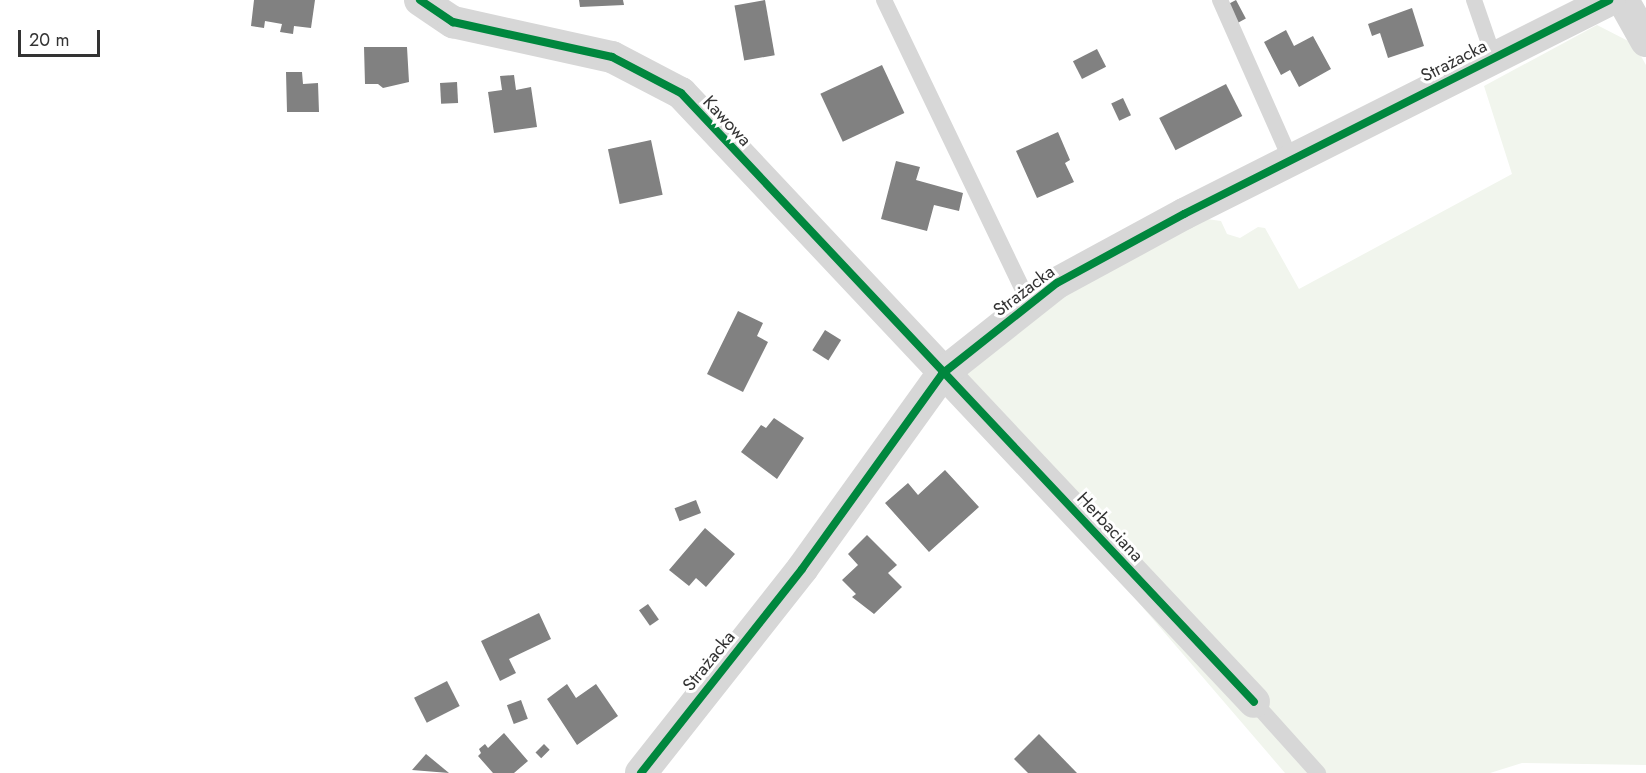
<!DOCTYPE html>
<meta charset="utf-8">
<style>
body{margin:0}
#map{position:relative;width:1646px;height:773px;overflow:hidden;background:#fff;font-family:Jost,sans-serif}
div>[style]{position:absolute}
.green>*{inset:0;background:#f1f5ed}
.building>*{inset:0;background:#818181;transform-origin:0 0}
.lane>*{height:16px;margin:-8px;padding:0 8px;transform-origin:8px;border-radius:8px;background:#d7d7d7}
.street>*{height:32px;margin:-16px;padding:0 16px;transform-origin:16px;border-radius:16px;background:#d7d7d7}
.cycleway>*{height:8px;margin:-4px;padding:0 4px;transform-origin:4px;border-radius:4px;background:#00873e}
span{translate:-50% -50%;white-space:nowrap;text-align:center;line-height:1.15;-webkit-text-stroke:6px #fff;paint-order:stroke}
.street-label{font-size:18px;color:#333}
.scale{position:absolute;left:18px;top:30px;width:82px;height:27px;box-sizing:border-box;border:3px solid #333;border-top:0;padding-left:8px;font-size:18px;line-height:21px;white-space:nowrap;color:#333;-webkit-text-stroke:4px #fff;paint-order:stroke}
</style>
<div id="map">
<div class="green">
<div style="clip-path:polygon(1597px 25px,1634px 44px,1646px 65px,1646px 765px,1522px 763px,1490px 773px,1285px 773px,950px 383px,1104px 267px,1207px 219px,1221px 221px,1227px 234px,1240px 238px,1258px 227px,1265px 228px,1299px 289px,1512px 174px,1484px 86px)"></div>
</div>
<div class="building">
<div style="clip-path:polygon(254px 0,315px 0,311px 28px,294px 26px,293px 34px,280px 32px,282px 24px,265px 21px,264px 28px,251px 26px)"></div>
<div style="clip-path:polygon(579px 0,623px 0,624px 5px,580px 7px)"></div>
<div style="left:765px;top:0;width:56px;height:31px;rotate:80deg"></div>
<div style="left:1236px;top:0;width:21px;height:13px;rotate:62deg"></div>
<div style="clip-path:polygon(1412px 8px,1424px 46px,1388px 58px,1380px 33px,1372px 36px,1368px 24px)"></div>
<div style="clip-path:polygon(1286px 30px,1294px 46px,1313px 36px,1331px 69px,1299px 87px,1290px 70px,1281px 75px,1264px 42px)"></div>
<div style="clip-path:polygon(364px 47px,407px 47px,409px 82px,383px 88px,378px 84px,365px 84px)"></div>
<div style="left:1097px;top:49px;width:20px;height:27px;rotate:63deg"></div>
<div style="left:882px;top:65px;width:53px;height:68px;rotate:65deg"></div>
<div style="clip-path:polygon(286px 72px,302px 72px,303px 84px,318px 83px,319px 112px,287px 112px)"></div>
<div style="clip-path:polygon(514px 75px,516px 90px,531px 87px,537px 127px,494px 133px,488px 92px,502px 90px,500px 76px)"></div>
<div style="left:457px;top:82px;width:21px;height:17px;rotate:87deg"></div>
<div style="left:1226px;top:84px;width:36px;height:75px;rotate:63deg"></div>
<div style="left:1123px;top:98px;width:19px;height:13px;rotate:65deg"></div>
<div style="clip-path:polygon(1058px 132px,1070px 160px,1065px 163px,1074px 182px,1037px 198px,1016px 151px)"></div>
<div style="left:651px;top:140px;width:56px;height:44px;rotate:78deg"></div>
<div style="clip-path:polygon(896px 161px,920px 167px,916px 180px,963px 193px,959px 211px,934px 205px,927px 231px,881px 219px)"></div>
<div style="clip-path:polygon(738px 311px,763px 323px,757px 336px,768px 342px,743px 392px,707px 374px)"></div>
<div style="left:825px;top:330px;width:19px;height:24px;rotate:32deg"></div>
<div style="clip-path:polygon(774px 418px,804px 438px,777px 479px,741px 452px,761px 425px,766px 428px)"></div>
<div style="clip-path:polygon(945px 470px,979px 507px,929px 552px,885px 503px,908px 483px,918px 495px)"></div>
<div style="left:696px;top:500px;width:14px;height:23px;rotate:69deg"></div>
<div style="clip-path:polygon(705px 528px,735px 554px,706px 587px,696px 578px,689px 586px,669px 570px)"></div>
<div style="clip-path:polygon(867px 535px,897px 565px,888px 573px,902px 587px,874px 614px,852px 597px,856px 594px,842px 580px,858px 565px,848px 554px)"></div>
<div style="left:648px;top:604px;width:19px;height:11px;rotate:55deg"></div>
<div style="clip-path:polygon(539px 613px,551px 639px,509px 659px,516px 673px,500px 681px,481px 641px)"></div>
<div style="left:447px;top:681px;width:28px;height:37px;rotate:63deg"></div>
<div style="clip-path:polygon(567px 684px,576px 698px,596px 684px,618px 716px,577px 745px,547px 699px)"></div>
<div style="left:521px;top:700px;width:20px;height:15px;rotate:70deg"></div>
<div style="clip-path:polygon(504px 733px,528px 761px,514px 773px,493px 773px,478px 756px,481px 753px,479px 749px,485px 744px,488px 748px)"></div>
<div style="clip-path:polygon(1039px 734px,1077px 773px,1028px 773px,1014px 759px)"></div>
<div style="left:544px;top:744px;width:8px;height:12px;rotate:45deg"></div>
<div style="clip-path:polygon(426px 754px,449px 773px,412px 770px)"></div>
</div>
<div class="lane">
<div style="left:884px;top:0;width:338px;rotate:64.4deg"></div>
<div style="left:1220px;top:0;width:175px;rotate:66.1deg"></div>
<div style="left:1474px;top:0;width:61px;rotate:71deg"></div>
<div style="left:1254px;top:702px;width:96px;rotate:48deg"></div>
</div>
<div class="street">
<div style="left:420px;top:0;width:40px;rotate:34deg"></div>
<div style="left:453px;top:22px;width:163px;rotate:12.4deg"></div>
<div style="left:612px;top:57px;width:78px;rotate:27.6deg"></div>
<div style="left:681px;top:93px;width:836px;rotate:46.74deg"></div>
<div style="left:1623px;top:0;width:47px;rotate:60.7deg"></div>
<div style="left:641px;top:773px;width:260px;rotate:-51.7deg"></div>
<div style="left:802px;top:569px;width:240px;rotate:-54.3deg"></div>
<div style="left:942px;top:374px;width:147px;rotate:-38.4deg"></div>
<div style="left:1057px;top:283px;width:145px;rotate:-28.5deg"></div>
<div style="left:1184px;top:214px;width:476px;rotate:-26.7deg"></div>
</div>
<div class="cycleway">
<div style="left:420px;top:0;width:40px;rotate:34deg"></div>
<div style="left:453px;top:22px;width:163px;rotate:12.4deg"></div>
<div style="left:612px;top:57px;width:78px;rotate:27.6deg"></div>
<div style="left:681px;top:93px;width:836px;rotate:46.74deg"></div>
<div style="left:641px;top:773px;width:260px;rotate:-51.7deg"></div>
<div style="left:802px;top:569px;width:240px;rotate:-54.3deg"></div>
<div style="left:942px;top:374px;width:147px;rotate:-38.4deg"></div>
<div style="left:1057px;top:283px;width:145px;rotate:-28.5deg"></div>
<div style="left:1184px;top:214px;width:476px;rotate:-26.7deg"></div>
</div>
<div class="street-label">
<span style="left:1454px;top:61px;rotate:-27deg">Strażacka</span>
<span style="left:727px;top:121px;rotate:47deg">Kawowa</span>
<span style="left:1024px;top:291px;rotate:-37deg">Strażacka</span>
<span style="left:1110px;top:527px;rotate:47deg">Herbaciana</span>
<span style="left:709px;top:661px;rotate:-51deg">Strażacka</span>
</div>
<div class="scale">20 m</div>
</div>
